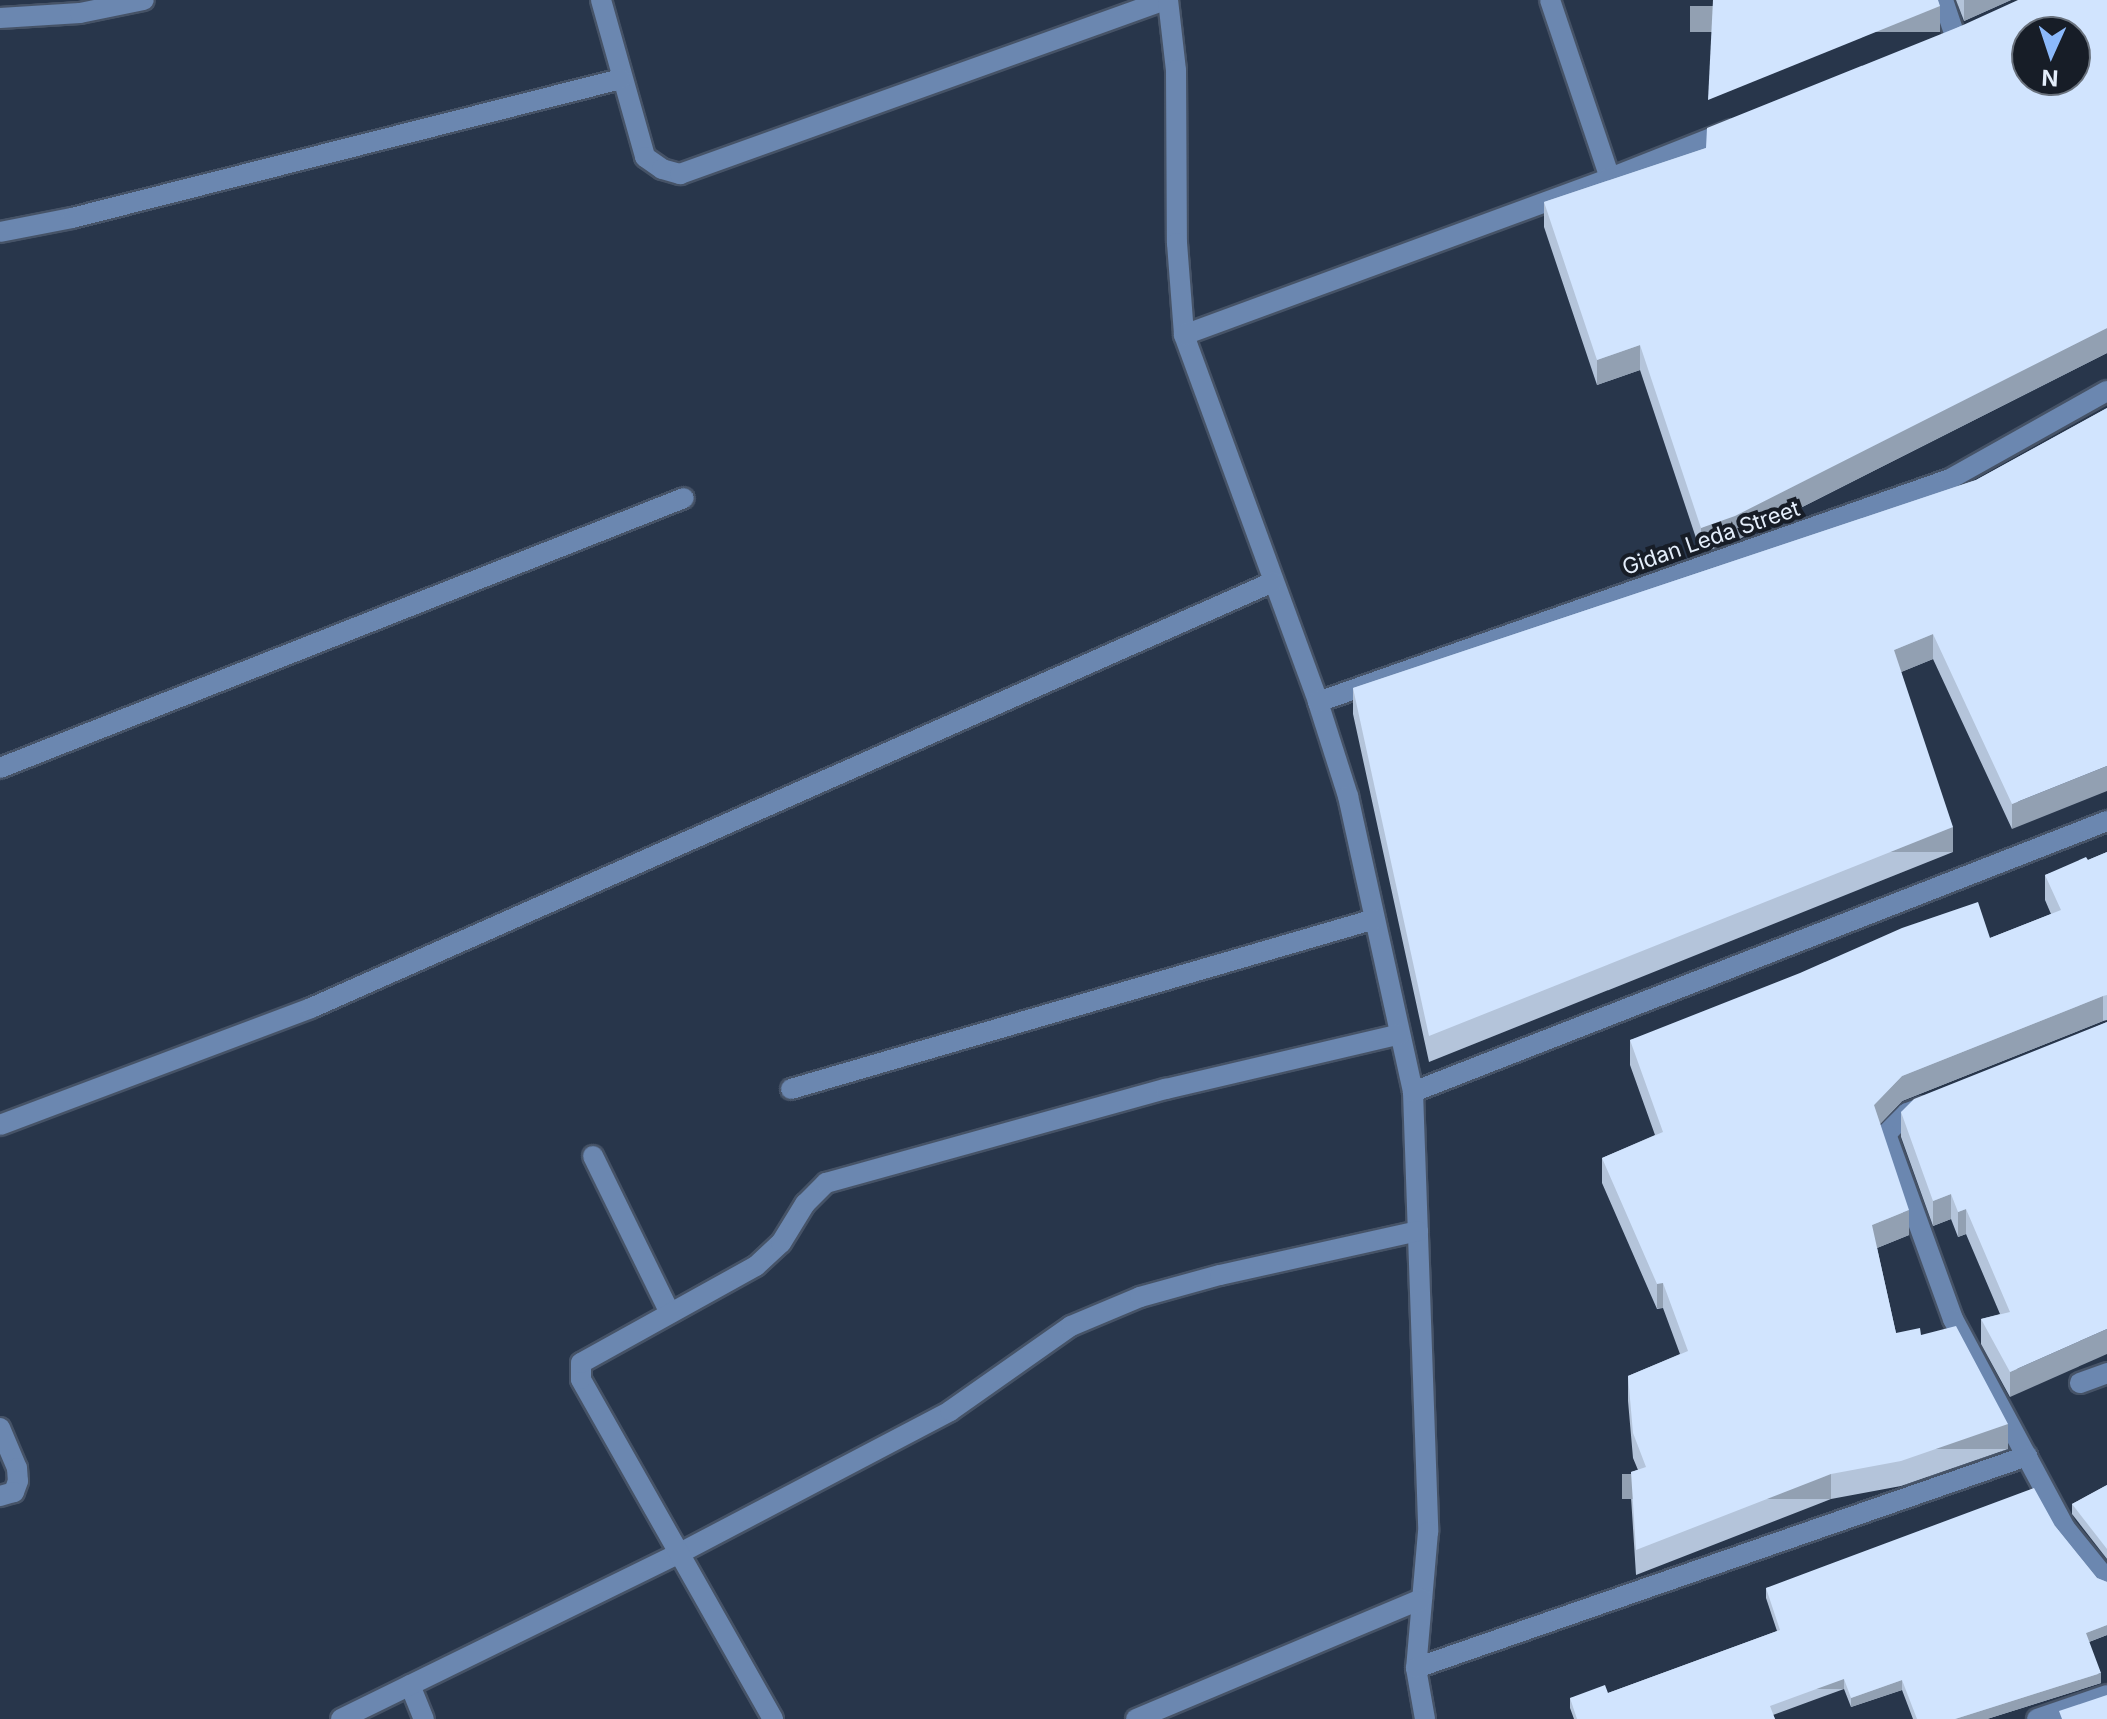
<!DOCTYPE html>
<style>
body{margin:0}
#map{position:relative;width:2107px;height:1719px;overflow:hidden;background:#28364b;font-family:Inter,sans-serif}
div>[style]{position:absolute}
.roads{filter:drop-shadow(2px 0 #465367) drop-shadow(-2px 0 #465367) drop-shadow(0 2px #465367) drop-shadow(0 -2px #465367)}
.minor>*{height:20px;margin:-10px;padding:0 10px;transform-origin:10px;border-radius:10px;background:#6b87b0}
.wall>*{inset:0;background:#b4c4da}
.shaded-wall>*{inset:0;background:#92a0b2;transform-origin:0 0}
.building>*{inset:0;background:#d1e4fe}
span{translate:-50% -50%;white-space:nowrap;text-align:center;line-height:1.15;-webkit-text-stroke:8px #171d27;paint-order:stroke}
.street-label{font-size:22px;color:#e4eefb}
.north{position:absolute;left:2011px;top:16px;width:80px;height:80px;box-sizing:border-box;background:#171d27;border:2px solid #69717c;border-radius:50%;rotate:183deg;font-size:22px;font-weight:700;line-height:32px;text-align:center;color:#e4eefb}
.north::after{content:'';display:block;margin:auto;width:28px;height:36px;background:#8bb9fc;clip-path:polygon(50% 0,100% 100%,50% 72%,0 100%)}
</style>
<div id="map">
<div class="roads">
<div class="minor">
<div style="left:601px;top:0;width:163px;rotate:74.3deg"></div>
<div style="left:645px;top:157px;width:21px;rotate:35deg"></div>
<div style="left:662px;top:169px;width:19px;rotate:16deg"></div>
<div style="left:680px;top:174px;width:515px;rotate:-19.74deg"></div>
<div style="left:1168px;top:0;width:70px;rotate:83.5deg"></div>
<div style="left:1176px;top:70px;width:173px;rotate:89.7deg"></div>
<div style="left:1177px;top:243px;width:92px;rotate:85.6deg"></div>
<div style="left:1184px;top:335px;width:391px;rotate:69.9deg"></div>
<div style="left:1318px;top:702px;width:99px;rotate:72.3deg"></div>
<div style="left:1348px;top:796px;width:303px;rotate:77.6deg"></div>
<div style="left:1413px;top:1092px;width:440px;rotate:88deg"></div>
<div style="left:1428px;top:1532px;width:137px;rotate:95deg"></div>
<div style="left:1416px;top:1668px;width:52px;rotate:80deg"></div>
<div style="left:1550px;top:0;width:188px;rotate:71.4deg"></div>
<div style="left:1943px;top:0;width:41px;rotate:71.6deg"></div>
<div style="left:0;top:18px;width:80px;rotate:-3.6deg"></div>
<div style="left:80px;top:13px;width:65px;rotate:-11.5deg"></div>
<div style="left:0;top:232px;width:73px;rotate:-11deg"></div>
<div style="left:72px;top:218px;width:566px;rotate:-14.21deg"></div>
<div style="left:1184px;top:335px;width:454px;rotate:-20.2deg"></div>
<div style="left:1610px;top:178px;width:130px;rotate:-21.6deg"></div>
<div style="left:1318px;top:702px;width:670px;rotate:-19.44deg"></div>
<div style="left:1950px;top:479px;width:180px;rotate:-29.3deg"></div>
<div style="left:0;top:768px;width:735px;rotate:-21.54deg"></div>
<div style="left:791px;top:1089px;width:608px;rotate:-16.23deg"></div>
<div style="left:1413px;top:1092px;width:745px;rotate:-21.33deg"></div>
<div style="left:1923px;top:1107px;width:17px;rotate:159deg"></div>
<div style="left:1907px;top:1113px;width:30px;rotate:135deg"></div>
<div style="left:1886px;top:1134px;width:197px;rotate:70.1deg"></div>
<div style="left:1953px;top:1319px;width:237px;rotate:61.8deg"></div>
<div style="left:2065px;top:1528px;width:67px;rotate:51.1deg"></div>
<div style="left:0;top:1125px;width:332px;rotate:-20.6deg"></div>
<div style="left:311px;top:1008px;width:1052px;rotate:-23.89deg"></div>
<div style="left:593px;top:1156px;width:175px;rotate:63.9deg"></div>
<div style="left:2080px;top:1383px;width:29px;rotate:-20deg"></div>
<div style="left:0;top:1428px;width:43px;rotate:67deg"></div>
<div style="left:17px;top:1468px;width:13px;rotate:86deg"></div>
<div style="left:18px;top:1481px;width:12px;rotate:110deg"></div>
<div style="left:14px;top:1492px;width:15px;rotate:164deg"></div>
<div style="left:1416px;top:1668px;width:647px;rotate:-19.14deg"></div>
<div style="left:410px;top:1685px;width:37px;rotate:68deg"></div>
<div style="left:341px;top:1719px;width:380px;rotate:-26.1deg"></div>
<div style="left:682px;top:1552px;width:303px;rotate:-27.7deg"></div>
<div style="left:950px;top:1411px;width:148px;rotate:-35.1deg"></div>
<div style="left:1071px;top:1326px;width:75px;rotate:-22.8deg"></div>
<div style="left:1140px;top:1297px;width:83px;rotate:-15.4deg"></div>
<div style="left:1220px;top:1275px;width:203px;rotate:-12.5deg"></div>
<div style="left:773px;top:1719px;width:390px;rotate:-119.5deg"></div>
<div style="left:581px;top:1379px;width:16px;rotate:-90deg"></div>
<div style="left:581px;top:1363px;width:200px;rotate:-29deg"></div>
<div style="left:756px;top:1266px;width:34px;rotate:-43deg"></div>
<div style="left:781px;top:1243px;width:46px;rotate:-58.4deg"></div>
<div style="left:805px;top:1204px;width:30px;rotate:-45deg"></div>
<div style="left:826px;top:1183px;width:353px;rotate:-15.5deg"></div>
<div style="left:1166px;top:1089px;width:240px;rotate:-13.2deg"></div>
<div style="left:1136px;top:1719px;width:310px;rotate:-22.8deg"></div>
<div style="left:2037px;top:1719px;width:74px;rotate:-18.9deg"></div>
</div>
</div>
<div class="wall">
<div style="clip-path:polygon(1956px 0,2011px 0,1964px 21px)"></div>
<div style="clip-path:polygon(2107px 0,2107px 353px,1735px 541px,1701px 553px,1640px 370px,1597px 385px,1544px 227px,1544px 202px,1706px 148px,1961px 26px)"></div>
<div style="clip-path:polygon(2107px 408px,2012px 829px,1933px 659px,1901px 672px,1953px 852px,1429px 1062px,1353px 714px,1353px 688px,1976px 480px)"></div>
<div style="clip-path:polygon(2107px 852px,2107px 1020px,2103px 1021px,1902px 1101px,1880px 1124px,1909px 1235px,1877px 1248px,1896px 1333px,1921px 1335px,2008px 1449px,1901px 1486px,1831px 1499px,1636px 1575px,1631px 1497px,1631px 1472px,1638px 1470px,1633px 1458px,1628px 1401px,1628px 1376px,1680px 1354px,1663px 1308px,1657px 1309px,1602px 1183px,1602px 1158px,1655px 1135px,1630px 1065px,1630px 1040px,1990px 938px,2051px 914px,2045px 900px,2045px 875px,2088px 860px)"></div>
<div style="clip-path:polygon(2107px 1022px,2010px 1397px,1981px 1344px,1981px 1319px,2000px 1314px,1966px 1234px,1958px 1237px,1951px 1219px,1933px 1226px,1901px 1137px,1901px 1112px)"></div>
<div style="clip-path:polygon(2107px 1485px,2107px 1559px,2072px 1514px,2072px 1504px)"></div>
<div style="clip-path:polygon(2055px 1526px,2097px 1578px,2107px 1582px,2107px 1635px,2089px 1642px,2101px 1683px,1987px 1719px,1913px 1719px,1902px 1690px,1851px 1707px,1844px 1689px,1773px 1715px,1775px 1719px,1574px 1719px,1570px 1708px,1570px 1698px,1608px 1693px,1777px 1631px,1766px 1598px,1766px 1588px)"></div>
</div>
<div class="shaded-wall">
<div style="clip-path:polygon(1964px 0,2011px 0,1964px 21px)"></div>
<div style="left:1940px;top:6px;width:26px;height:250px;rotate:90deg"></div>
<div style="clip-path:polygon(2107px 328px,2107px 353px,1735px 541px,1701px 553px,1701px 528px)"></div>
<div style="clip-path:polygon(1640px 345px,1640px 370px,1597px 385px,1597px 360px)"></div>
<div style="clip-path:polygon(1933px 634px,1933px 659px,1894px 675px,1894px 650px)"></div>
<div style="clip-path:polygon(2107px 766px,2107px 791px,2012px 829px,2012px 804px)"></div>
<div style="left:1953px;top:827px;width:25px;height:564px;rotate:90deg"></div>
<div style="clip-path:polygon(2103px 996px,2103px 1021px,1902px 1101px,1874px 1130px,1874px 1105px,1902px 1076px)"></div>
<div style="clip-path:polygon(1951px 1194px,1951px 1219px,1933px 1226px,1933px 1201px)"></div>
<div style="clip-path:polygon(1966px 1209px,1966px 1234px,1958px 1237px,1958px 1212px)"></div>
<div style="clip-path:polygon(1909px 1210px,1909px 1235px,1872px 1250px,1872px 1225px)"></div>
<div style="left:1663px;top:1283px;width:25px;height:6px;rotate:90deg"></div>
<div style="clip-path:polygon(2107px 1329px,2107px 1354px,2010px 1397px,2010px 1372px)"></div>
<div style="left:2008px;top:1424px;width:25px;height:113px;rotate:90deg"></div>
<div style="left:1831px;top:1474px;width:25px;height:209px;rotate:90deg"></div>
<div style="clip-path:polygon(2107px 1625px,2107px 1635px,2086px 1643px,2086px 1633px)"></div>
<div style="clip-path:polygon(2101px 1673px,2101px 1683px,1987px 1719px,1955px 1719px)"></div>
<div style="left:1844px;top:1679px;width:10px;height:79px;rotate:90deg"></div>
<div style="clip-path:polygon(1902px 1680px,1902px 1690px,1851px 1707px,1851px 1698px)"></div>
</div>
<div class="building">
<div style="clip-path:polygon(1713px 0,1938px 0,1940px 6px,1708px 100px)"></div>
<div style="clip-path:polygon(evenodd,2018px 0,2107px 0,2107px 328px,1735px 516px,1701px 528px,1640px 345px,1597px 360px,1544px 202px,1706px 148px,1707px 128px,1961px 26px,2018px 0,2027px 32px,2075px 32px,2075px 80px,2027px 80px,2027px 32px)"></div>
<div style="clip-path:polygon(2107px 408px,2107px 766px,2012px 804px,1933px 634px,1894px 650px,1953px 827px,1429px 1036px,1353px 688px,1976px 480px)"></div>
<div style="clip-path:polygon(2107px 852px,2107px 995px,2103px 996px,1902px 1076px,1874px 1105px,1909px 1210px,1872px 1225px,1896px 1333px,1920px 1328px,1921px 1335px,1956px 1326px,2008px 1424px,1901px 1461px,1831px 1474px,1636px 1550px,1631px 1472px,1646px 1467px,1633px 1433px,1628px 1376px,1688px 1351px,1663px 1283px,1657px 1284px,1602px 1158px,1663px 1132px,1630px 1040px,1800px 973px,1902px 928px,1978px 902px,1990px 938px,2061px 910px,2045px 875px,2086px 857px,2088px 860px)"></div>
<div style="clip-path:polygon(2107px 1022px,2107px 1329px,2010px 1372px,1981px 1319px,2010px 1312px,1966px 1209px,1958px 1212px,1951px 1194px,1933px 1201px,1901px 1112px,1914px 1099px)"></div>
<div style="clip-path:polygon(2107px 1485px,2107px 1549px,2072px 1504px)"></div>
<div style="clip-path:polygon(2034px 1488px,2055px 1526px,2097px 1578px,2107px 1582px,2107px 1625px,2086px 1633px,2101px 1673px,1955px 1719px,1917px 1719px,1902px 1680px,1851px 1698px,1844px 1679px,1770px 1706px,1775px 1719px,1577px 1719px,1570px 1698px,1605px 1685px,1608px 1693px,1780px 1630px,1766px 1588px)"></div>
<div style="clip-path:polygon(2107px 1695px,2107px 1719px,2062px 1719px,2059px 1711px)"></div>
</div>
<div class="street-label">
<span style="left:1711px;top:538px;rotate:-19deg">Gidan Leda Street</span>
</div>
<div class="north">N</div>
</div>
